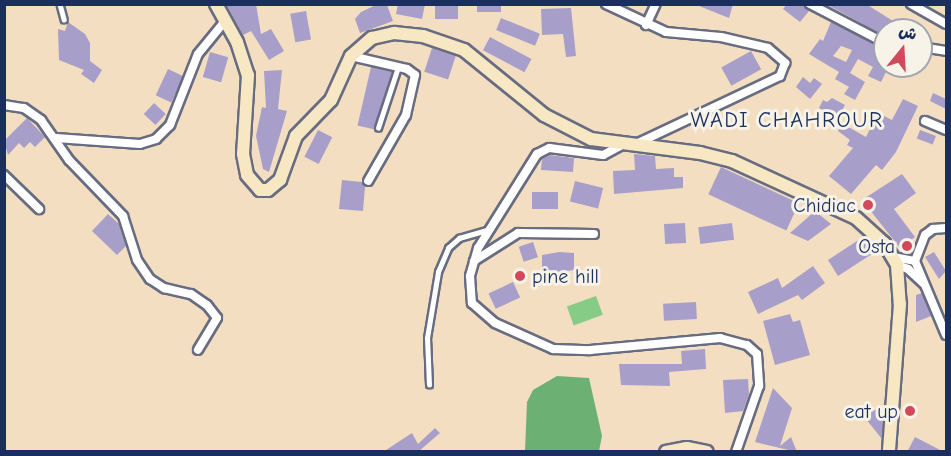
<!DOCTYPE html>
<meta charset="utf-8">
<style>
body{margin:0}
#map{position:relative;width:951px;height:456px;overflow:hidden;background:#f3dec1;font-family:"Comic Neue","Playpen Sans Arabic",sans-serif}
div>[style]{position:absolute}
.green>*{inset:0;background:#86cc86;transform-origin:0 0}
.forest>*{inset:0;background:#6cb073}
.building>*{inset:0;background:#a79fc9;transform-origin:0 0}
.roads{filter:drop-shadow(2px 0 #676c81) drop-shadow(-2px 0 #676c81) drop-shadow(0 2px #676c81) drop-shadow(0 -2px #676c81)}
.service>*{height:4.5px;margin:-2.25px;padding:0 2.25px;transform-origin:2.25px;border-radius:2.25px;background:#fff}
.minor>*{height:8px;margin:-4px;padding:0 4px;transform-origin:4px;border-radius:4px;background:#fff}
.secondary>*{height:12px;margin:-6px;padding:0 6px;transform-origin:6px;border-radius:6px;background:#f7e8c3}
.dots>*{width:16px;height:16px;translate:-50% -50%;box-sizing:border-box;border:3px solid #f7f3e8;border-radius:50%}
span{translate:-50% -50%;white-space:nowrap;text-align:center;line-height:1.15;-webkit-text-stroke:6px #f7f3e8;paint-order:stroke}
.poi-label{font-size:20px;color:#1b2f5e}
.right{translate:-100% -50%;text-align:right}
.left{translate:0 -50%;text-align:left}
.quarter-label{font-size:22px;color:#1b2f5e;letter-spacing:1.5px}
.frame{position:absolute;inset:0;border:6px solid #1b2f5e;pointer-events:none}
.north{position:absolute;left:873px;top:18px;width:60px;height:60px;box-sizing:border-box;background:#f7f3e8;border:2px solid #9fa5b1;border-radius:50%;rotate:18deg;font-size:16px;font-weight:700;line-height:24px;text-align:center;color:#1b2f5e}
.north::after{content:'';display:block;margin:auto;width:21px;height:27px;background:#d1495b;clip-path:polygon(50% 0,100% 100%,50% 72%,0 100%)}
</style>
<div id="map">
<div class="green">
<div style="left:596px;top:296px;width:20px;height:31px;rotate:70deg"></div>
</div>
<div class="forest">
<div style="clip-path:polygon(557px 376px,589px 378px,602px 436px,599px 451px,525px 451px,527px 402px,533px 390px)"></div>
</div>
<div class="building">
<div style="clip-path:polygon(226px 4px,256px 4px,261px 34px,271px 29px,284px 51px,269px 60px,251px 31px,243px 35px)"></div>
<div style="clip-path:polygon(378px 4px,387px 5px,393px 21px,360px 33px,355px 19px,361px 12px)"></div>
<div style="clip-path:polygon(398px 4px,425px 4px,422px 19px,396px 14px)"></div>
<div style="left:435px;top:4px;width:23px;height:15px"></div>
<div style="left:477px;top:4px;width:24px;height:8px"></div>
<div style="clip-path:polygon(694px 4px,733px 4px,729px 18px)"></div>
<div style="clip-path:polygon(787px 4px,804px 4px,809px 11px,800px 22px,783px 9px)"></div>
<div style="clip-path:polygon(826px 4px,866px 4px,893px 21px,885px 36px)"></div>
<div style="clip-path:polygon(571px 8px,576px 56px,566px 57px,563px 34px,542px 35px,541px 9px)"></div>
<div style="left:306px;top:11px;width:29px;height:16px;rotate:80deg"></div>
<div style="left:501px;top:18px;width:42px;height:13px;rotate:22deg"></div>
<div style="clip-path:polygon(68px 22px,85px 34px,90px 43px,90px 61px,102px 70px,94px 83px,81px 74px,84px 70px,59px 60px,58px 29px,65px 31px)"></div>
<div style="clip-path:polygon(evenodd,831px 22px,872px 43px,885px 53px,885px 66px,889px 66px,881px 82px,868px 76px,873px 67px,858px 59px,850px 73px,865px 82px,855px 100px,844px 94px,849px 87px,835px 79px,839px 72px,809px 54px,820px 39px,823px 41px,831px 22px,841px 46px,852px 50px,846px 62px,833px 56px,841px 46px)"></div>
<div style="left:490px;top:37px;width:47px;height:15px;rotate:28deg"></div>
<div style="left:432px;top:48px;width:25px;height:25px;rotate:18deg"></div>
<div style="left:751px;top:51px;width:21px;height:34px;rotate:61deg"></div>
<div style="left:210px;top:52px;width:19px;height:26px;rotate:16deg"></div>
<div style="left:371px;top:67px;width:22px;height:60px;rotate:13deg"></div>
<div style="left:168px;top:69px;width:17px;height:29px;rotate:25deg"></div>
<div style="clip-path:polygon(282px 70px,278px 109px,287px 111px,269px 172px,263px 169px,256px 136px,262px 107px,266px 108px,264px 71px)"></div>
<div style="clip-path:polygon(803px 77px,810px 83px,814px 78px,822px 84px,810px 99px,796px 87px)"></div>
<div style="clip-path:polygon(933px 93px,946px 99px,946px 109px,930px 101px)"></div>
<div style="clip-path:polygon(832px 98px,845px 105px,838px 118px,819px 108px,823px 100px,827px 102px)"></div>
<div style="clip-path:polygon(903px 99px,918px 106px,896px 152px,882px 170px,876px 165px,851px 194px,829px 176px,853px 148px,847px 145px,850px 140px,838px 131px,843px 124px,866px 137px,878px 113px,892px 120px)"></div>
<div style="left:154px;top:103px;width:16px;height:15px;rotate:43deg"></div>
<div style="clip-path:polygon(27px 118px,45px 137px,35px 147px,30px 142px,24px 148px,19px 143px,8px 155px,4px 141px)"></div>
<div style="left:318px;top:130px;width:16px;height:30px;rotate:27deg"></div>
<div style="left:920px;top:130px;width:17px;height:9px;rotate:21deg"></div>
<div style="clip-path:polygon(634px 154px,655px 156px,656px 169px,674px 168px,674px 177px,683px 177px,683px 188px,614px 194px,613px 171px,635px 170px)"></div>
<div style="clip-path:polygon(550px 155px,574px 158px,573px 172px,541px 170px,542px 159px)"></div>
<div style="left:721px;top:167px;width:86px;height:30px;rotate:25deg"></div>
<div style="clip-path:polygon(902px 174px,916px 193px,894px 209px,915px 237px,900px 248px,862px 200px)"></div>
<div style="clip-path:polygon(342px 180px,362px 182px,365px 187px,363px 211px,339px 209px)"></div>
<div style="left:575px;top:181px;width:29px;height:21px;rotate:14deg"></div>
<div style="left:532px;top:192px;width:26px;height:17px"></div>
<div style="clip-path:polygon(815px 211px,831px 224px,808px 241px,790px 233px)"></div>
<div style="clip-path:polygon(108px 214px,119px 224px,126px 246px,117px 255px,92px 231px)"></div>
<div style="left:685px;top:223px;width:20px;height:21px;rotate:87deg"></div>
<div style="left:732px;top:223px;width:17px;height:34px;rotate:83deg"></div>
<div style="clip-path:polygon(860px 239px,875px 252px,838px 276px,828px 260px)"></div>
<div style="left:533px;top:242px;width:16px;height:15px;rotate:72deg"></div>
<div style="clip-path:polygon(559px 252px,574px 253px,574px 270px,542px 274px,542px 255px)"></div>
<div style="clip-path:polygon(934px 252px,946px 271px,939px 279px,925px 257px)"></div>
<div style="clip-path:polygon(813px 266px,825px 283px,802px 300px,798px 295px,758px 314px,748px 292px,778px 278px,782px 288px)"></div>
<div style="left:513px;top:282px;width:17px;height:27px;rotate:65deg"></div>
<div style="clip-path:polygon(922px 293px,931px 316px,916px 322px,916px 295px)"></div>
<div style="left:696px;top:302px;width:17px;height:33px;rotate:87deg"></div>
<div style="clip-path:polygon(790px 314px,793px 322px,800px 320px,810px 355px,775px 365px,763px 321px)"></div>
<div style="clip-path:polygon(705px 349px,706px 369px,669px 372px,670px 386px,621px 385px,619px 364px,682px 364px,681px 351px)"></div>
<div style="clip-path:polygon(748px 379px,749px 395px,743px 411px,725px 413px,723px 380px)"></div>
<div style="clip-path:polygon(773px 388px,792px 408px,780px 446px,791px 437px,797px 452px,755px 442px)"></div>
<div style="clip-path:polygon(884px 408px,882px 439px,861px 413px)"></div>
<div style="clip-path:polygon(435px 428px,440px 433px,418px 452px,383px 452px,412px 433px,418px 444px)"></div>
<div style="clip-path:polygon(915px 437px,944px 452px,907px 452px)"></div>
</div>
<div class="roads">
<div class="service">
<div style="left:60px;top:4px;width:16px;rotate:75deg"></div>
<div style="left:378px;top:128px;width:64px;rotate:-71.8deg"></div>
<div style="left:429px;top:385px;width:47px;rotate:-92.4deg"></div>
<div style="left:427px;top:338px;width:67px;rotate:-80.5deg"></div>
<div style="left:438px;top:272px;width:26px;rotate:-67deg"></div>
<div style="left:448px;top:248px;width:15px;rotate:-42deg"></div>
<div style="left:459px;top:238px;width:33px;rotate:-16deg"></div>
</div>
<div class="minor">
<div style="left:606px;top:4px;width:66px;rotate:25deg"></div>
<div style="left:666px;top:32px;width:55px;rotate:5.2deg"></div>
<div style="left:721px;top:37px;width:48px;rotate:13.2deg"></div>
<div style="left:768px;top:48px;width:23px;rotate:41deg"></div>
<div style="left:785px;top:63px;width:14px;rotate:111deg"></div>
<div style="left:780px;top:76px;width:159px;rotate:154.7deg"></div>
<div style="left:810px;top:4px;width:85px;rotate:27.5deg"></div>
<div style="left:911px;top:4px;width:40px;rotate:29.7deg"></div>
<div style="left:646px;top:25px;width:23px;rotate:-65deg"></div>
<div style="left:921px;top:47px;width:25px;rotate:9deg"></div>
<div style="left:351px;top:56px;width:57px;rotate:13.1deg"></div>
<div style="left:407px;top:69px;width:10px;rotate:37deg"></div>
<div style="left:415px;top:75px;width:41px;rotate:102.7deg"></div>
<div style="left:406px;top:115px;width:76px;rotate:119.9deg"></div>
<div style="left:4px;top:105px;width:20px;rotate:9deg"></div>
<div style="left:24px;top:108px;width:21px;rotate:35deg"></div>
<div style="left:41px;top:120px;width:49px;rotate:55deg"></div>
<div style="left:69px;top:160px;width:78px;rotate:46deg"></div>
<div style="left:123px;top:216px;width:46px;rotate:72.3deg"></div>
<div style="left:137px;top:260px;width:23px;rotate:56deg"></div>
<div style="left:150px;top:279px;width:17px;rotate:33deg"></div>
<div style="left:164px;top:288px;width:28px;rotate:13deg"></div>
<div style="left:191px;top:294px;width:19px;rotate:35deg"></div>
<div style="left:207px;top:305px;width:16px;rotate:52deg"></div>
<div style="left:217px;top:318px;width:37px;rotate:121deg"></div>
<div style="left:925px;top:121px;width:23px;rotate:23deg"></div>
<div style="left:56px;top:138px;width:84px;rotate:4.1deg"></div>
<div style="left:140px;top:144px;width:17px;rotate:-17deg"></div>
<div style="left:156px;top:139px;width:20px;rotate:-45deg"></div>
<div style="left:170px;top:125px;width:76px;rotate:-68.5deg"></div>
<div style="left:198px;top:54px;width:43px;rotate:-50.7deg"></div>
<div style="left:622px;top:145px;width:21px;rotate:152deg"></div>
<div style="left:603px;top:155px;width:54px;rotate:-172.6deg"></div>
<div style="left:549px;top:148px;width:13px;rotate:153deg"></div>
<div style="left:537px;top:154px;width:111px;rotate:122.1deg"></div>
<div style="left:478px;top:248px;width:29px;rotate:106deg"></div>
<div style="left:470px;top:276px;width:27px;rotate:86deg"></div>
<div style="left:472px;top:303px;width:30px;rotate:41deg"></div>
<div style="left:495px;top:323px;width:64px;rotate:24.1deg"></div>
<div style="left:553px;top:349px;width:37px;rotate:2deg"></div>
<div style="left:590px;top:350px;width:131px;rotate:-5.3deg"></div>
<div style="left:720px;top:338px;width:28px;rotate:15deg"></div>
<div style="left:747px;top:345px;width:13px;rotate:42deg"></div>
<div style="left:757px;top:354px;width:32px;rotate:86deg"></div>
<div style="left:759px;top:386px;width:70px;rotate:109.2deg"></div>
<div style="left:4px;top:175px;width:49px;rotate:44.2deg"></div>
<div style="left:893px;top:257px;width:22px;rotate:10deg"></div>
<div style="left:915px;top:261px;width:80px;rotate:67.3deg"></div>
<div style="left:474px;top:261px;width:52px;rotate:-32.5deg"></div>
<div style="left:518px;top:233px;width:76px;rotate:0.8deg"></div>
<div style="left:915px;top:261px;width:28px;rotate:-69deg"></div>
<div style="left:925px;top:235px;width:10px;rotate:-37deg"></div>
<div style="left:933px;top:229px;width:13px;rotate:-4deg"></div>
<div style="left:897px;top:265px;width:12px;rotate:20deg"></div>
<div style="left:908px;top:269px;width:21px;rotate:43deg"></div>
</div>
<div class="secondary">
<div style="left:216px;top:4px;width:43px;rotate:61.1deg"></div>
<div style="left:237px;top:42px;width:35px;rotate:72deg"></div>
<div style="left:248px;top:75px;width:79px;rotate:93.6deg"></div>
<div style="left:243px;top:154px;width:21px;rotate:79deg"></div>
<div style="left:247px;top:175px;width:20px;rotate:49deg"></div>
<div style="left:260px;top:190px;width:8px"></div>
<div style="left:268px;top:190px;width:16px;rotate:-40deg"></div>
<div style="left:280px;top:180px;width:47px;rotate:-70deg"></div>
<div style="left:296px;top:136px;width:50px;rotate:-45.8deg"></div>
<div style="left:331px;top:100px;width:48px;rotate:-65.6deg"></div>
<div style="left:351px;top:56px;width:28px;rotate:-41deg"></div>
<div style="left:372px;top:38px;width:23px;rotate:-13deg"></div>
<div style="left:394px;top:33px;width:29px;rotate:6deg"></div>
<div style="left:423px;top:36px;width:43px;rotate:18.9deg"></div>
<div style="left:464px;top:50px;width:103px;rotate:39.1deg"></div>
<div style="left:544px;top:115px;width:53px;rotate:27.1deg"></div>
<div style="left:591px;top:139px;width:110px;rotate:7.3deg"></div>
<div style="left:700px;top:153px;width:33px;rotate:14deg"></div>
<div style="left:732px;top:161px;width:136px;rotate:24.7deg"></div>
<div style="left:856px;top:218px;width:38px;rotate:42deg"></div>
<div style="left:884px;top:243px;width:26px;rotate:59deg"></div>
<div style="left:897px;top:265px;width:39px;rotate:86deg"></div>
<div style="left:900px;top:304px;width:148px;rotate:94.3deg"></div>
<div style="left:666px;top:452px;width:21px;rotate:-11deg"></div>
<div style="left:687px;top:448px;width:20px;rotate:11deg"></div>
</div>
</div>
<div class="dots">
<div style="left:868px;top:205px;background:#d1495b"></div>
<div style="left:907px;top:246px;background:#d1495b"></div>
<div style="left:520px;top:276px;background:#d1495b"></div>
<div style="left:910px;top:411px;background:#d1495b"></div>
</div>
<div class="poi-label">
<span class="right" style="left:856px;top:205px">Chidiac</span>
<span class="right" style="left:895px;top:246px">Osta</span>
<span class="left" style="left:532px;top:276px">pine hill</span>
<span class="right" style="left:898px;top:411px">eat up</span>
</div>
<div class="quarter-label">
<span style="left:787px;top:121px">WADI CHAHROUR</span>
</div>
<div class="frame"></div>
<div class="north">ش</div>
</div>
